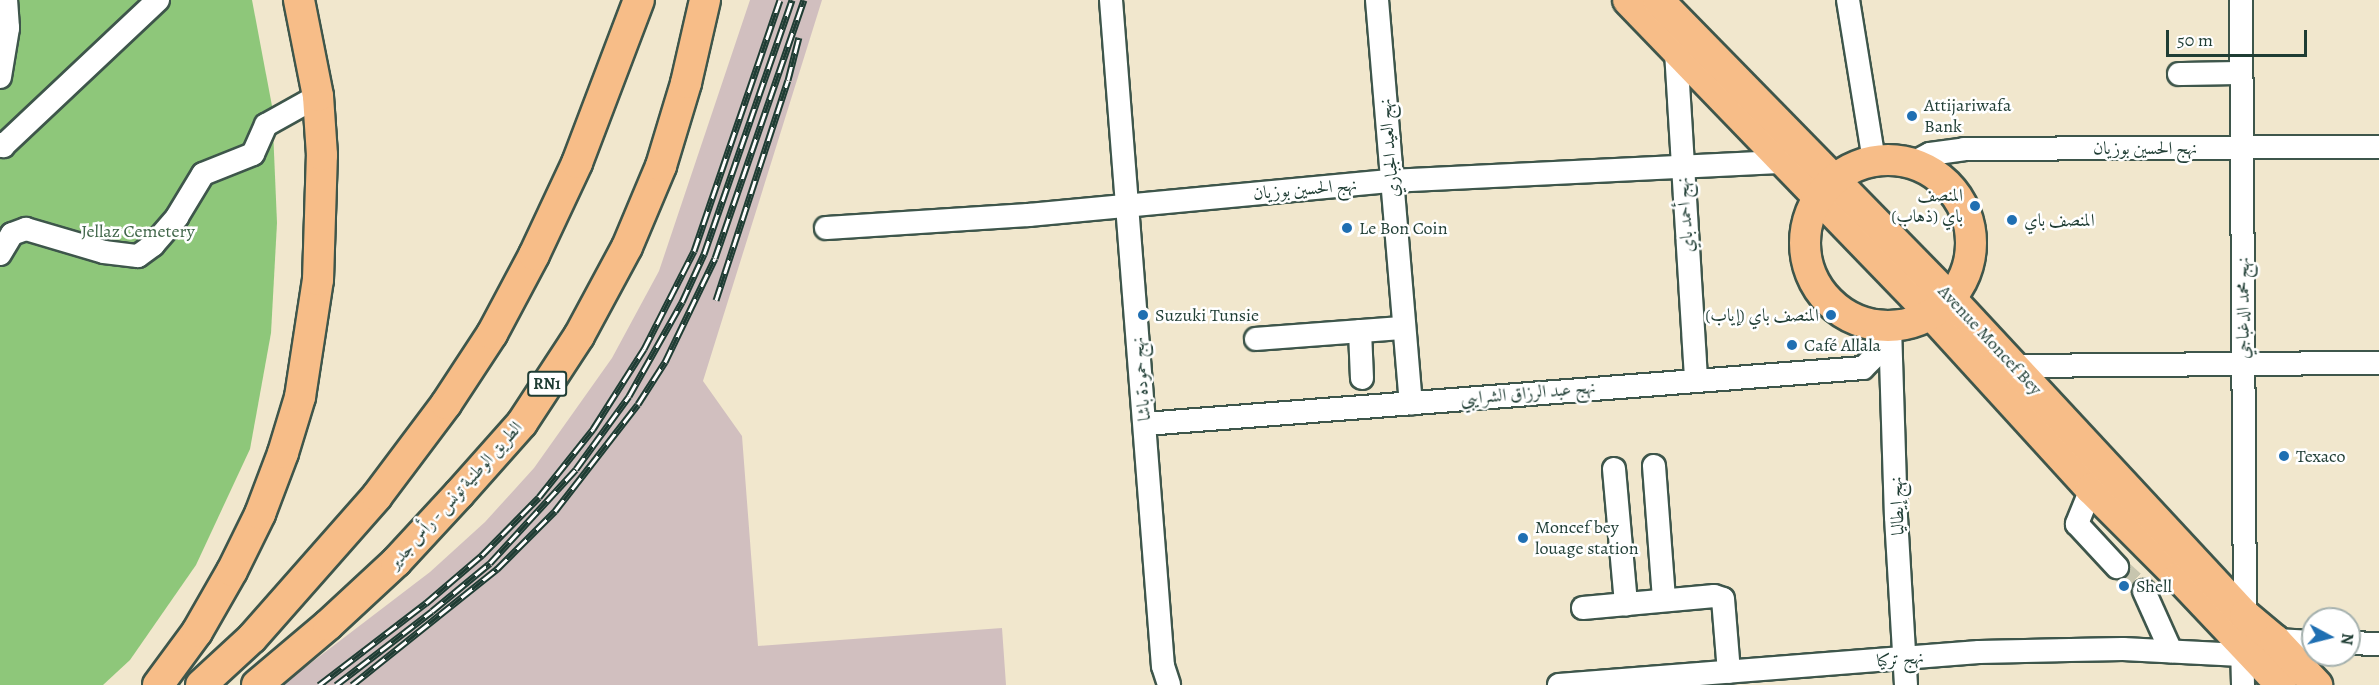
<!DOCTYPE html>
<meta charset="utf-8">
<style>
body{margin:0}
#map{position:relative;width:2379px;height:685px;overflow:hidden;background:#f1e7cd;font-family:Alegreya,Amiri,serif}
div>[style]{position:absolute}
.industrial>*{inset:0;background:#d1bfbf}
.green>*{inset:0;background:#8ec77a}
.minor-tunnel>*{height:22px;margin-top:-11px;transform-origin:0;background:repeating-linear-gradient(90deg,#c7c5ae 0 22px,transparent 0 33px)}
.roads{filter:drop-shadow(2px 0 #3e564b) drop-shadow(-2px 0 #3e564b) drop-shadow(0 2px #3e564b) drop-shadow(0 -2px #3e564b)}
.minor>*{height:22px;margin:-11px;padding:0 11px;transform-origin:11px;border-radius:11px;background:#fff}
.major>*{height:30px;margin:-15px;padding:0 15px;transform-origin:15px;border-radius:15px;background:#f7bd88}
.major>.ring{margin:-15px;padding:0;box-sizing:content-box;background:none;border:30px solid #f7bd88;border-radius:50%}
.rail>*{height:7px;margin-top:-3.5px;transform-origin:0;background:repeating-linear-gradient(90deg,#fff 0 14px,#1f3d34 0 28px);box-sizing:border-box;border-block:2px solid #1f3d34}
.dots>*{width:16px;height:16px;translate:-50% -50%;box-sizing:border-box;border:3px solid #fff;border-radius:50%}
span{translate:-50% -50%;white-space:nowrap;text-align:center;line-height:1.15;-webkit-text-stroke:5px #fff;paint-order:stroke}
.shield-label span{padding:2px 4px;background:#fff;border:2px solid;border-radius:4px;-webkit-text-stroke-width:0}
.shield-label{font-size:16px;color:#1f3d34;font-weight:700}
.poi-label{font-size:18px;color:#1f3d34}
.left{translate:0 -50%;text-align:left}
.right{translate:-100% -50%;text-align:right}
.street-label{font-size:18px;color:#1f3d34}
.park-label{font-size:18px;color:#406649}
.north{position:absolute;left:2301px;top:607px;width:60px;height:60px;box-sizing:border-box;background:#fff;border:2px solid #a5b1ae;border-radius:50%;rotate:97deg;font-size:16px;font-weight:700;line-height:24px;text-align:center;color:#1f3d34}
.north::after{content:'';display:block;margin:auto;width:21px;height:27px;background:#1f6fb2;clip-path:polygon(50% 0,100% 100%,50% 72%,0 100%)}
.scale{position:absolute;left:2166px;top:30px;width:141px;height:27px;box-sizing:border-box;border:3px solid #1f3d34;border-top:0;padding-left:8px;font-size:18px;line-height:21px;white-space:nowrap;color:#1f3d34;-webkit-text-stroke:4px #fff;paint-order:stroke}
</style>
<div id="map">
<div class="industrial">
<div style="clip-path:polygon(750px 0,822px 0,703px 381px,742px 436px,758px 646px,1002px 628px,1006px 685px,282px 685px,430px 572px,485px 522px,534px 468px,612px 358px,659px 271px)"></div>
</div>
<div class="green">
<div style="clip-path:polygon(0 0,252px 0,272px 106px,277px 223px,271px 333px,250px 449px,196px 565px,130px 660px,103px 685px,0 685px)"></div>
</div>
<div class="minor-tunnel">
<div style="left:2117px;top:567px;width:27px;rotate:42deg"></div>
</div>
<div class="roads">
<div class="minor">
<div style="left:1111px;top:0;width:668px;rotate:85.54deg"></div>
<div style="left:1163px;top:666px;width:20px;rotate:72deg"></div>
<div style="left:1377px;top:0;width:405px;rotate:85.2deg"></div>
<div style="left:1848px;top:0;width:162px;rotate:80.8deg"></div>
<div style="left:2241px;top:0;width:615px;rotate:89.63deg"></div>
<div style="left:1676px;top:51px;width:329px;rotate:86.5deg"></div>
<div style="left:2179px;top:74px;width:62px;rotate:-0.9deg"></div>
<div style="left:0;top:77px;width:50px;rotate:-80.7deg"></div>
<div style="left:8px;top:28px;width:28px;rotate:-94deg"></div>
<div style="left:0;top:144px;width:4px;rotate:34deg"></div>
<div style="left:3px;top:146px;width:213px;rotate:-43.3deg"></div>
<div style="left:1913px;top:163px;width:19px;rotate:-28deg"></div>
<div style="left:1930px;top:154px;width:34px;rotate:-8deg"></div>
<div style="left:1964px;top:149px;width:415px;rotate:-0.3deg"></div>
<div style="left:826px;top:228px;width:203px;rotate:-3.7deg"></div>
<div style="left:1029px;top:215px;width:364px;rotate:-5.4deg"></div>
<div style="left:1391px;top:181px;width:393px;rotate:-2.8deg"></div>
<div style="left:0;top:254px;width:23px;rotate:-59deg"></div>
<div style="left:12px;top:234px;width:15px;rotate:-20deg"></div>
<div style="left:26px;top:229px;width:81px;rotate:16.4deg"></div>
<div style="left:104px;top:252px;width:34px;rotate:7deg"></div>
<div style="left:138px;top:256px;width:19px;rotate:-36deg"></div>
<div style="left:153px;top:245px;width:37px;rotate:-49deg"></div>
<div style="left:177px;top:217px;width:50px;rotate:-58.8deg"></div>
<div style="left:203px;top:174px;width:54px;rotate:-21.8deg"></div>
<div style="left:253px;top:154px;width:32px;rotate:-66deg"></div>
<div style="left:266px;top:125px;width:60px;rotate:-29.1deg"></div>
<div style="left:1890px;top:327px;width:190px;rotate:88.2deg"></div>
<div style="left:1896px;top:517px;width:168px;rotate:86.6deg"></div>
<div style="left:1360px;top:331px;width:47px;rotate:87.6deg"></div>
<div style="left:1256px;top:339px;width:148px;rotate:-4.3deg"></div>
<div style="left:2015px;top:366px;width:364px;rotate:-0.5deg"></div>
<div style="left:1145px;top:424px;width:720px;rotate:-4.46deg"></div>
<div style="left:1863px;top:368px;width:17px;rotate:-45deg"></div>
<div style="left:1875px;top:356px;width:30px;rotate:-82deg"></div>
<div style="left:1654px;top:466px;width:134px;rotate:85.7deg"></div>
<div style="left:1614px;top:469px;width:136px;rotate:84.9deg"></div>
<div style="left:2091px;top:489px;width:38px;rotate:112deg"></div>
<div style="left:2077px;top:524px;width:59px;rotate:47.1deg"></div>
<div style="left:2144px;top:591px;width:66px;rotate:65.8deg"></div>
<div style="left:1583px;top:608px;width:132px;rotate:-5.2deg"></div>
<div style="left:1714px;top:596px;width:9px;rotate:18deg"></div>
<div style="left:1723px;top:599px;width:73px;rotate:85.3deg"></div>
<div style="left:2349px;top:643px;width:30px;rotate:2deg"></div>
<div style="left:1559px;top:685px;width:421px;rotate:-4.5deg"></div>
<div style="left:1979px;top:652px;width:144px;rotate:-1.2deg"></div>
<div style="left:2123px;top:649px;width:118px;rotate:2.9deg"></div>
<div style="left:2243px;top:685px;width:41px;rotate:-91.4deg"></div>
<div style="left:2242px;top:644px;width:33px;rotate:-7deg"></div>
<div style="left:2275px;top:640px;width:38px;rotate:3deg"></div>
</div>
<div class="major">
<div style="left:1628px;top:0;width:438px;rotate:46deg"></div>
<div style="left:1932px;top:315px;width:236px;rotate:47.6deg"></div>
<div style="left:2091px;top:489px;width:124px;rotate:45deg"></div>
<div style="left:2179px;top:577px;width:149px;rotate:46.6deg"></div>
<div style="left:1658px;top:0;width:419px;rotate:45.6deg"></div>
<div style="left:1951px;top:299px;width:432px;rotate:47.1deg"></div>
<div style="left:2245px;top:615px;width:39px;rotate:40deg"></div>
<div style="left:2275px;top:640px;width:62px;rotate:47deg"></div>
<div class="ring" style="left:1805px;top:160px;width:136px;height:136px"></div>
<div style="left:158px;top:685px;width:66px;rotate:-53.7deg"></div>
<div style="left:197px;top:632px;width:70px;rotate:-60.2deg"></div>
<div style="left:232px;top:571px;width:64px;rotate:-63.8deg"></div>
<div style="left:260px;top:514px;width:65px;rotate:-69.3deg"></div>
<div style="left:283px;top:453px;width:59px;rotate:-73.1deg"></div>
<div style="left:300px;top:397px;width:118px;rotate:-81.3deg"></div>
<div style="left:318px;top:280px;width:125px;rotate:-88.2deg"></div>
<div style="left:322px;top:155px;width:59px;rotate:-93.9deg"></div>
<div style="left:318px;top:96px;width:98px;rotate:-101.2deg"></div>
<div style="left:201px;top:685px;width:69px;rotate:-42.7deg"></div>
<div style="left:252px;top:638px;width:189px;rotate:-48.6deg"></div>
<div style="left:377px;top:496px;width:115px;rotate:-53.1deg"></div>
<div style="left:446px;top:404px;width:84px;rotate:-56.7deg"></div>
<div style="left:492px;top:334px;width:89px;rotate:-62deg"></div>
<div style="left:534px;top:255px;width:102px;rotate:-64.9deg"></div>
<div style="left:577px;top:163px;width:174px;rotate:-69.2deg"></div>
<div style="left:257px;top:685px;width:93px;rotate:-40.2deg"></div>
<div style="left:328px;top:625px;width:93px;rotate:-42.8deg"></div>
<div style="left:396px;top:562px;width:93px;rotate:-47.2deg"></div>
<div style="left:459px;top:494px;width:95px;rotate:-48.4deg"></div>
<div style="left:522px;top:423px;width:104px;rotate:-56.8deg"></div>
<div style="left:579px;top:336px;width:101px;rotate:-61.7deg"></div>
<div style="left:627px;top:247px;width:88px;rotate:-67.2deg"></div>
<div style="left:661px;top:166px;width:87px;rotate:-73.2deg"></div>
<div style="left:686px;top:83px;width:85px;rotate:-77.1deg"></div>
</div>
</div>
<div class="rail">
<div style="left:716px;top:300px;width:231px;rotate:-71.9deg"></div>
<div style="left:788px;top:80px;width:44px;rotate:-75.7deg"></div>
<div style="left:319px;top:685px;width:135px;rotate:-37.5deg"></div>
<div style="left:426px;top:603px;width:74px;rotate:-40.6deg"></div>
<div style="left:482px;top:555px;width:81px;rotate:-45.5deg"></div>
<div style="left:539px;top:497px;width:87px;rotate:-51.5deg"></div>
<div style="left:593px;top:429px;width:95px;rotate:-57.5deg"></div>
<div style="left:644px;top:349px;width:110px;rotate:-63deg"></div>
<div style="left:694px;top:251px;width:265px;rotate:-71.1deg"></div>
<div style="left:336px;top:685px;width:121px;rotate:-37.6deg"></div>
<div style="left:432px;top:611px;width:75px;rotate:-39.6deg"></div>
<div style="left:490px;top:563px;width:127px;rotate:-47.5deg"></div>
<div style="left:576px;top:469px;width:90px;rotate:-54deg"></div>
<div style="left:629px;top:396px;width:108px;rotate:-60.6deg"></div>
<div style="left:682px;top:302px;width:53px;rotate:-65.4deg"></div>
<div style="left:704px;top:254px;width:269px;rotate:-70.9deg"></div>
<div style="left:352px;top:685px;width:186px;rotate:-38.7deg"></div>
<div style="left:497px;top:569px;width:82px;rotate:-45deg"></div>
<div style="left:555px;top:511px;width:135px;rotate:-52.2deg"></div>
<div style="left:638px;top:404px;width:50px;rotate:-57.3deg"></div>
<div style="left:665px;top:362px;width:115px;rotate:-64.3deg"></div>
<div style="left:715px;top:258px;width:273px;rotate:-71deg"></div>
</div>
<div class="dots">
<div style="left:1912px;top:116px;background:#1f6fb2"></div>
<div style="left:1975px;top:206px;background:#1f6fb2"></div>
<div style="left:2012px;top:220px;background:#1f6fb2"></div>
<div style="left:1347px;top:228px;background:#1f6fb2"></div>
<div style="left:1143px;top:315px;background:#1f6fb2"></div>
<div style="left:1831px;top:315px;background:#1f6fb2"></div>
<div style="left:1792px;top:345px;background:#1f6fb2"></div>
<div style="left:2284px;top:456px;background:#1f6fb2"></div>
<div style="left:1523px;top:538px;background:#1f6fb2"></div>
<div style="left:2124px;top:586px;background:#1f6fb2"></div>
</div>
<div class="shield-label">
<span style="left:547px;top:384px">RN1</span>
</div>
<div class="poi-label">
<span class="left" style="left:1924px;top:116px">Attijariwafa<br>Bank</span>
<span class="right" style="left:1963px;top:206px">المنصف<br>باي (ذهاب)</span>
<span class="left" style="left:2024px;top:220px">المنصف باي</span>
<span class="left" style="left:1359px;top:228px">Le Bon Coin</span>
<span class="left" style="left:1155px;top:315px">Suzuki Tunsie</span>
<span class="right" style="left:1819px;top:315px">المنصف باي (إياب)</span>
<span class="left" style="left:1804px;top:345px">Café Allala</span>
<span class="left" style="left:2296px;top:456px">Texaco</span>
<span class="left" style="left:1535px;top:538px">Moncef bey<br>louage station</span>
<span class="left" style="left:2136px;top:586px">Shell</span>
</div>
<div class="street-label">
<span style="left:1389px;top:148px;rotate:-95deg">نهج العيد الجباري</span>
<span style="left:2145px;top:148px">نهج الحسين بوزيان</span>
<span style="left:1305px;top:189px;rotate:-5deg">نهج الحسين بوزيان</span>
<span style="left:1685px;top:215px;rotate:-94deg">نهج أحمد باي</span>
<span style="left:2243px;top:308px;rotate:-90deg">نهج محمد الدغباجي</span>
<span style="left:1990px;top:340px;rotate:47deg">Avenue Moncef Bey</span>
<span style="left:1141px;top:379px;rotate:-95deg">نهج حمودة باشا</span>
<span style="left:1528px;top:393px;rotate:-5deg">نهج عبد الرزاق الشرايبي</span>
<span style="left:455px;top:495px;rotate:-48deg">الطريق الوطنية تونس - رأس جدير</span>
<span style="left:1897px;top:506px;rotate:-92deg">نهج إيطاليا</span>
<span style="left:1900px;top:659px;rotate:-5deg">نهج تركيا</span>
</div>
<div class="park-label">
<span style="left:138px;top:231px">Jellaz Cemetery</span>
</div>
<div class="north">N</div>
<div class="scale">50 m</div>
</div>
